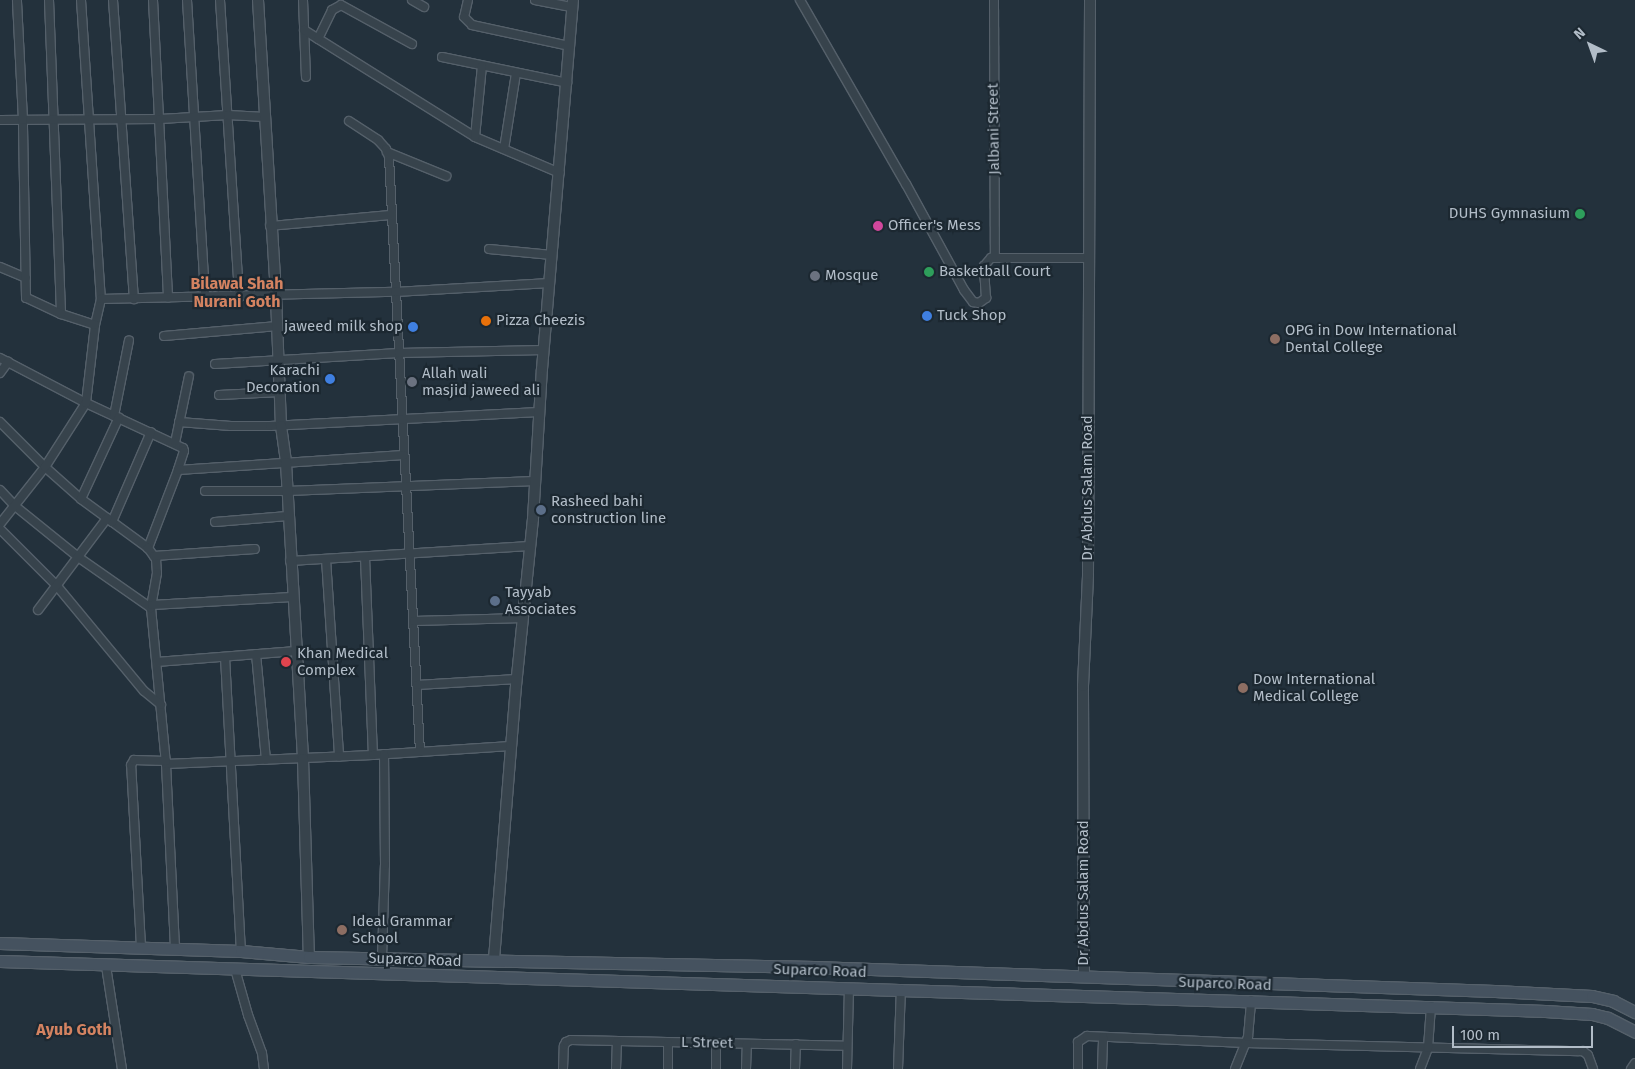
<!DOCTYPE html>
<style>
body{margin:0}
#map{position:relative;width:1635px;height:1069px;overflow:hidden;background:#23313c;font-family:"Fira Sans",sans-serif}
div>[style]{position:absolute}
.roads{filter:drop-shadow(1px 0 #55606a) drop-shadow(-1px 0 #55606a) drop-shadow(0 1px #55606a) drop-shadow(0 -1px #55606a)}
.minor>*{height:8px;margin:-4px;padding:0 4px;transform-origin:4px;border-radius:4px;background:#37434c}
.tertiary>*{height:10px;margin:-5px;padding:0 5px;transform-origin:5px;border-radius:5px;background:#37434c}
.secondary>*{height:11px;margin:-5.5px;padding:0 5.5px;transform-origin:5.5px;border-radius:5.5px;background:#45525f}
.dots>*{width:14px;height:14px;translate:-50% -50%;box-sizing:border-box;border:2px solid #1c2831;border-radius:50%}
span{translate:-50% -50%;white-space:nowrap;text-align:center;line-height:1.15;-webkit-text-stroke:4.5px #1c2831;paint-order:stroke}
.street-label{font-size:15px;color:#b2bdc8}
.poi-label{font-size:15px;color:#b2bdc8}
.right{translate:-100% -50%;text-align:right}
.left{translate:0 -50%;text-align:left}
.neighbourhood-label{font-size:16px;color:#d48361;font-weight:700}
.north{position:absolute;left:1565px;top:20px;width:50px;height:50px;-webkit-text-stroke:4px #1c2831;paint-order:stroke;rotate:318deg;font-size:14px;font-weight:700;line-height:20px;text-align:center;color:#b2bdc8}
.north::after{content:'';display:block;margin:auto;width:18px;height:22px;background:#b2bdc8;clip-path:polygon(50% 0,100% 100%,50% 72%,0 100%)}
.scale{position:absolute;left:1452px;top:1026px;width:141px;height:22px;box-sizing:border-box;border:2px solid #b2bdc8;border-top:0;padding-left:6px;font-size:15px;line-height:18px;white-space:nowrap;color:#b2bdc8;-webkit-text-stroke:4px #1c2831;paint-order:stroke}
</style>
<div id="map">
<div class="roads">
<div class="minor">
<div style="left:49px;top:0;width:314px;rotate:87.8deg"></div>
<div style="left:81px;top:0;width:300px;rotate:86.2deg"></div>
<div style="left:113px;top:0;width:300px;rotate:86deg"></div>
<div style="left:153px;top:0;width:298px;rotate:87.1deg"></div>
<div style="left:187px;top:0;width:298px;rotate:86.5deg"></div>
<div style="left:220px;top:0;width:298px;rotate:86.3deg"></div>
<div style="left:303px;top:0;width:77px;rotate:87.8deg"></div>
<div style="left:412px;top:0;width:14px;rotate:30deg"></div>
<div style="left:468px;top:0;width:17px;rotate:103deg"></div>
<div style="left:464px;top:17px;width:11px;rotate:45deg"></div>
<div style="left:472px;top:25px;width:99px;rotate:12.2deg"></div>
<div style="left:535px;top:0;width:38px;rotate:11deg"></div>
<div style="left:800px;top:0;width:212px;rotate:60.1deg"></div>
<div style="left:906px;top:184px;width:121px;rotate:61.3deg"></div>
<div style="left:964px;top:290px;width:15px;rotate:53deg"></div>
<div style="left:973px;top:302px;width:6px;rotate:9deg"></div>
<div style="left:979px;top:303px;width:9px;rotate:-36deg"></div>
<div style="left:986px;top:298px;width:32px;rotate:-94deg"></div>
<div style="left:984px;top:266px;width:11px;rotate:-49deg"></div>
<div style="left:991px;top:258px;width:98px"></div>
<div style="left:994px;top:0;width:257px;rotate:89.8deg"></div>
<div style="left:304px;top:30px;width:202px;rotate:32deg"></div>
<div style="left:475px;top:137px;width:92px;rotate:23deg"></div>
<div style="left:318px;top:39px;width:32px;rotate:-64deg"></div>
<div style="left:332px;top:10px;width:10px;rotate:-29deg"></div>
<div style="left:341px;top:5px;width:81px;rotate:28.8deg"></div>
<div style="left:442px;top:57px;width:128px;rotate:11.7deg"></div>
<div style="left:0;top:120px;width:160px;rotate:-0.4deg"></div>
<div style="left:160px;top:119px;width:68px;rotate:-3.4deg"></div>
<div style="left:228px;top:115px;width:37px;rotate:3deg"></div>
<div style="left:349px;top:121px;width:35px;rotate:33deg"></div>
<div style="left:378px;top:140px;width:12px;rotate:48deg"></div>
<div style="left:386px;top:149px;width:9px;rotate:69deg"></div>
<div style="left:389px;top:157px;width:596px;rotate:87.02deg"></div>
<div style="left:475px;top:137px;width:71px;rotate:-84.4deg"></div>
<div style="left:504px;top:149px;width:77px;rotate:-81deg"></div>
<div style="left:387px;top:152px;width:64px;rotate:22.1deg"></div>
<div style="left:270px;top:226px;width:122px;rotate:-5.2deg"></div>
<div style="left:489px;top:249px;width:63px;rotate:5.4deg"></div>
<div style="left:0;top:267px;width:28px;rotate:23deg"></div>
<div style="left:95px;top:325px;width:27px;rotate:-77deg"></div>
<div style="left:101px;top:299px;width:294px;rotate:-1.4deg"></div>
<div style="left:395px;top:292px;width:155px;rotate:-3.3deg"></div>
<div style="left:164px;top:336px;width:114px;rotate:-5deg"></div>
<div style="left:0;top:358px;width:97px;rotate:27.6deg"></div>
<div style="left:86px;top:403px;width:107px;rotate:24.9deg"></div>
<div style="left:183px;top:448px;width:3px;rotate:72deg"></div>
<div style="left:184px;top:451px;width:20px;rotate:108deg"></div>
<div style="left:178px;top:470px;width:84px;rotate:111deg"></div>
<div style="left:215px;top:364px;width:184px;rotate:-3.4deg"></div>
<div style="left:399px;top:353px;width:145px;rotate:-1.2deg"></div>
<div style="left:0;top:373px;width:14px;rotate:-54deg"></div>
<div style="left:219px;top:395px;width:61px;rotate:-2.8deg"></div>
<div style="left:114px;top:416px;width:77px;rotate:-78.8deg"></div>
<div style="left:0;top:422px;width:64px;rotate:45deg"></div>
<div style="left:45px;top:467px;width:48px;rotate:41.6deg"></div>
<div style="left:81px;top:499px;width:83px;rotate:36.2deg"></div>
<div style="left:148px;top:548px;width:14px;rotate:54deg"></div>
<div style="left:156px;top:559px;width:14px;rotate:86deg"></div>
<div style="left:157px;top:573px;width:36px;rotate:100deg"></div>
<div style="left:151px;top:608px;width:157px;rotate:84.5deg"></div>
<div style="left:166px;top:764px;width:185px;rotate:87.2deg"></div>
<div style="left:179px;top:422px;width:52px;rotate:4.4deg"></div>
<div style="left:231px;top:426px;width:39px"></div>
<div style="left:270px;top:426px;width:269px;rotate:-3deg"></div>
<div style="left:175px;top:443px;width:68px;rotate:-78.2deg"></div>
<div style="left:178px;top:470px;width:226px;rotate:-3.8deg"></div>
<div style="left:0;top:490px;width:22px;rotate:47deg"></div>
<div style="left:15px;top:506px;width:81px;rotate:39deg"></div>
<div style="left:78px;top:557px;width:89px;rotate:34.9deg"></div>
<div style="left:205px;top:491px;width:82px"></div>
<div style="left:287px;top:491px;width:248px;rotate:-2.3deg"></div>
<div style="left:81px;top:499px;width:90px;rotate:-65.1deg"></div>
<div style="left:112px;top:522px;width:98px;rotate:-66.6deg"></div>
<div style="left:215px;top:522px;width:73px;rotate:-4.7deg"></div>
<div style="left:0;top:524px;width:73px;rotate:-51.7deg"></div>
<div style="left:45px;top:467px;width:76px;rotate:-57.4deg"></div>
<div style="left:86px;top:403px;width:79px;rotate:-83.4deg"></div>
<div style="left:95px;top:325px;width:36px;rotate:-162deg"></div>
<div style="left:61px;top:314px;width:38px;rotate:-155deg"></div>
<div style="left:26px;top:298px;width:178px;rotate:-91deg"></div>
<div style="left:23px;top:120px;width:120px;rotate:-92.9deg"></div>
<div style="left:0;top:529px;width:81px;rotate:45deg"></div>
<div style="left:57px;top:586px;width:136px;rotate:50.4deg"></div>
<div style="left:144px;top:691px;width:22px;rotate:39deg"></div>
<div style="left:154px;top:556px;width:101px;rotate:-4deg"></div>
<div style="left:365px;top:557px;width:198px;rotate:87.7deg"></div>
<div style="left:326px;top:559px;width:198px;rotate:86.2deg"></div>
<div style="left:290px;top:561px;width:240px;rotate:-3.6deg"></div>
<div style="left:152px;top:605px;width:140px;rotate:-3.3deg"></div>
<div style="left:38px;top:610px;width:115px;rotate:-53.1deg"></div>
<div style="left:414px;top:621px;width:109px;rotate:-1.6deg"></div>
<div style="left:256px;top:654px;width:106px;rotate:84.6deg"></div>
<div style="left:225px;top:657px;width:294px;rotate:86.9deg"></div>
<div style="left:157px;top:662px;width:139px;rotate:-4.5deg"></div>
<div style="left:417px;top:685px;width:100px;rotate:-3.4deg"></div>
<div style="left:166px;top:764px;width:207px;rotate:-2.5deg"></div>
<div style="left:373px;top:755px;width:138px;rotate:-3.7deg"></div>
<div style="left:141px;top:947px;width:182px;rotate:-93.1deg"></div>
<div style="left:131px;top:765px;width:6px;rotate:-59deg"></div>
<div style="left:134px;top:760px;width:32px;rotate:2deg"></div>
<div style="left:382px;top:958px;width:93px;rotate:-88.2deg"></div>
<div style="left:385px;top:865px;width:111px;rotate:-90.5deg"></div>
<div style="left:106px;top:966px;width:104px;rotate:81.2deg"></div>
<div style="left:235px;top:969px;width:48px;rotate:74.2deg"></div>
<div style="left:248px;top:1015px;width:40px;rotate:69.8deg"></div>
<div style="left:262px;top:1053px;width:16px;rotate:83deg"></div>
<div style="left:563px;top:1069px;width:23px;rotate:-88deg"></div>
<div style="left:564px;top:1046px;width:4px;rotate:-63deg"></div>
<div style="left:566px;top:1042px;width:5px;rotate:-22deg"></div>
<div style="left:571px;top:1040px;width:276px;rotate:1.2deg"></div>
<div style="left:616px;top:1069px;width:27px;rotate:-88deg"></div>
<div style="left:668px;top:1069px;width:26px;rotate:-90deg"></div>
<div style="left:716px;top:1069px;width:25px;rotate:-90deg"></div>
<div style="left:746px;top:1069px;width:25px;rotate:-88deg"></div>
<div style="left:795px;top:1069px;width:25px;rotate:-88deg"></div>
<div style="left:847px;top:1069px;width:81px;rotate:-88.6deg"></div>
<div style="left:898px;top:1069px;width:80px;rotate:-87.9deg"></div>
<div style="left:1078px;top:1069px;width:27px;rotate:-90deg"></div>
<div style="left:1078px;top:1042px;width:11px;rotate:-34deg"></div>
<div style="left:1087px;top:1036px;width:159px;rotate:2.5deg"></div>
<div style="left:1246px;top:1043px;width:337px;rotate:1.4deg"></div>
<div style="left:1583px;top:1051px;width:6px;rotate:39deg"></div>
<div style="left:1588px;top:1055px;width:15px;rotate:70deg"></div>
<div style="left:1102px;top:1069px;width:32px;rotate:-88deg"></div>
<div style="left:1235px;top:1069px;width:35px;rotate:-68deg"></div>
<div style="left:1248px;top:1037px;width:37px;rotate:-85deg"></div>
<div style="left:1420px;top:1069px;width:22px;rotate:-69deg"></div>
<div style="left:1428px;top:1048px;width:42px;rotate:-85.9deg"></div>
<div style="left:1631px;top:1069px;width:7px;rotate:-56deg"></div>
</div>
<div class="tertiary">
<div style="left:258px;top:0;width:297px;rotate:86.5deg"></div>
<div style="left:276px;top:296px;width:130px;rotate:87.8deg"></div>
<div style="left:281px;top:426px;width:37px;rotate:82deg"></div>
<div style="left:286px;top:463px;width:296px;rotate:86.7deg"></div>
<div style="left:303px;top:759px;width:198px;rotate:88.3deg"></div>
<div style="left:494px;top:959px;width:274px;rotate:-85.4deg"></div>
<div style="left:516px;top:686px;width:168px;rotate:-84.2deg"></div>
<div style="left:533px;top:519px;width:150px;rotate:-86.6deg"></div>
<div style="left:542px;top:369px;width:370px;rotate:-85.2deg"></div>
<div style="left:1084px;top:976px;width:290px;rotate:-90.2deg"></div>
<div style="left:1083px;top:686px;width:111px;rotate:-87.4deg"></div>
<div style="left:1088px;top:575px;width:575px;rotate:-89.8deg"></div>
</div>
<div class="secondary">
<div style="left:0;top:943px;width:241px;rotate:1.9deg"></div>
<div style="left:241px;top:951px;width:68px;rotate:5deg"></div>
<div style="left:309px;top:957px;width:505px;rotate:1.13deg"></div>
<div style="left:814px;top:967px;width:681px;rotate:2.02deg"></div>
<div style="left:1495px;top:991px;width:97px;rotate:3deg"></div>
<div style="left:1592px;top:996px;width:22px;rotate:13deg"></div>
<div style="left:1613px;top:1001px;width:25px;rotate:27deg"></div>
<div style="left:0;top:961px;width:1546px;rotate:1.85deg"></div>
<div style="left:1545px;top:1011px;width:47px;rotate:3.7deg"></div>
<div style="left:1592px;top:1014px;width:16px;rotate:14deg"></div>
<div style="left:1608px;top:1018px;width:30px;rotate:27deg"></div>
</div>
</div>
<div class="dots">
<div style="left:1580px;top:214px;background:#2e9e5b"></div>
<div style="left:878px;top:226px;background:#d1479c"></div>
<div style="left:929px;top:272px;background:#2e9e5b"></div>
<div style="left:815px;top:276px;background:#6b7280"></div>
<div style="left:927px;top:316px;background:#3f7fe0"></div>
<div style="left:486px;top:321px;background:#e8710a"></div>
<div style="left:413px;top:327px;background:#3f7fe0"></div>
<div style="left:1275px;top:339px;background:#8d6e63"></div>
<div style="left:330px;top:379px;background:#3f7fe0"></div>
<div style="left:412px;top:382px;background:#6b7280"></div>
<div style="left:541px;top:510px;background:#5c6f8a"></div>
<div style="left:495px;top:601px;background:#5c6f8a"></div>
<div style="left:286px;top:662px;background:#e0444e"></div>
<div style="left:1243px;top:688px;background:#8d6e63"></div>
<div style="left:342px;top:930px;background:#8d6e63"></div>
</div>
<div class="street-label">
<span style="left:994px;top:129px;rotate:-91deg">Jalbani Street</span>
<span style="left:1088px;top:488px;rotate:-90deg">Dr Abdus Salam Road</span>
<span style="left:1084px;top:893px;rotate:-90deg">Dr Abdus Salam Road</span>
<span style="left:415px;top:960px;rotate:2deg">Suparco Road</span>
<span style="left:820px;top:971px;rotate:2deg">Suparco Road</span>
<span style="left:1225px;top:984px;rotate:2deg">Suparco Road</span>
<span style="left:707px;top:1043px;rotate:1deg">L Street</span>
</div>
<div class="poi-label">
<span class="right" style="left:1570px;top:214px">DUHS Gymnasium</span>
<span class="left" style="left:888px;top:226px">Officer's Mess</span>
<span class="left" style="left:939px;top:272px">Basketball Court</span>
<span class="left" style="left:825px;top:276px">Mosque</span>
<span class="left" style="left:937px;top:316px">Tuck Shop</span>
<span class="left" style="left:496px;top:321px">Pizza Cheezis</span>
<span class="right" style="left:403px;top:327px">jaweed milk shop</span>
<span class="left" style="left:1285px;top:339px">OPG in Dow International<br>Dental College</span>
<span class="right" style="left:320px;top:379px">Karachi<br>Decoration</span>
<span class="left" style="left:422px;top:382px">Allah wali<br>masjid jaweed ali</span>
<span class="left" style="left:551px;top:510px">Rasheed bahi<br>construction line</span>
<span class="left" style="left:505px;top:601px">Tayyab<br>Associates</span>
<span class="left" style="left:297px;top:662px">Khan Medical<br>Complex</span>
<span class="left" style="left:1253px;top:688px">Dow International<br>Medical College</span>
<span class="left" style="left:352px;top:930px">Ideal Grammar<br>School</span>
</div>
<div class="neighbourhood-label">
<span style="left:237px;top:293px">Bilawal Shah<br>Nurani Goth</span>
<span style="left:74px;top:1030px">Ayub Goth</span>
</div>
<div class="north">N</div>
<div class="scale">100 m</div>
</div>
